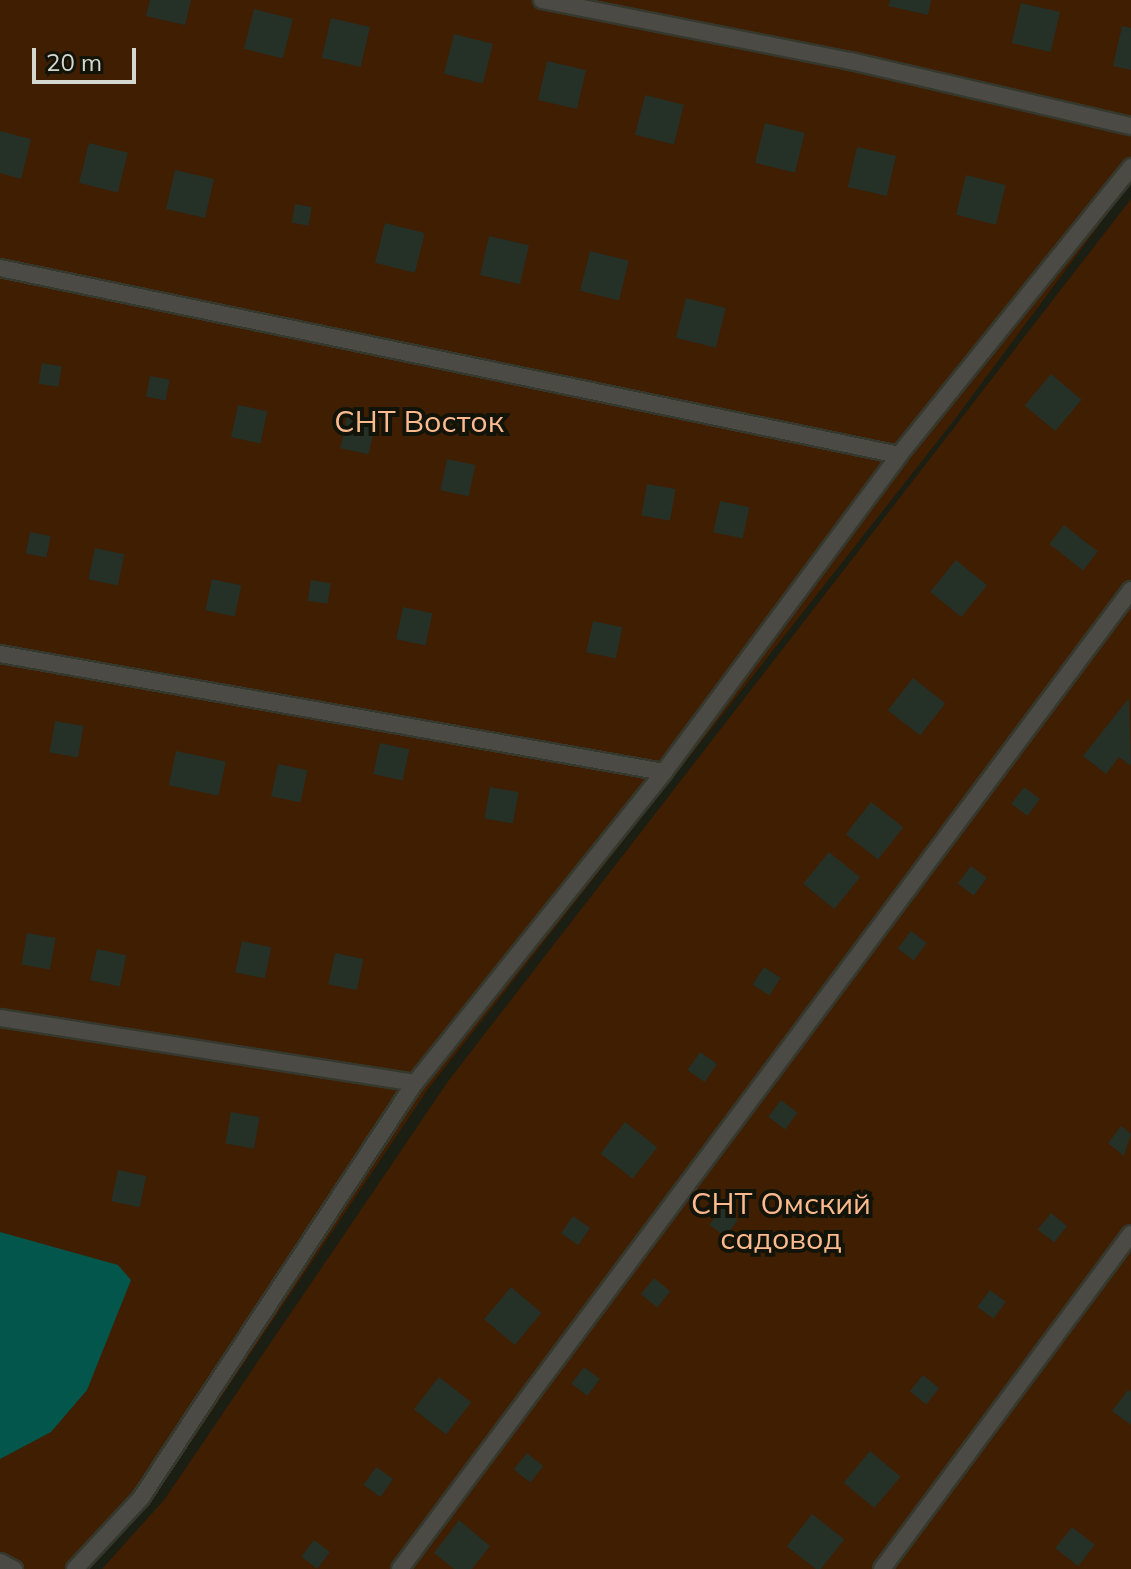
<!DOCTYPE html>
<meta charset="utf-8">
<style>
body{margin:0}
#map{position:relative;width:1131px;height:1569px;overflow:hidden;background:#1b1e12;font-family:Mulish,sans-serif}
div>[style]{position:absolute}
.green>*{inset:0;background:#401e02}
.water>*{inset:0;background:#03564c}
.building>*{inset:0;background:#253027;transform-origin:0 0}
.roads{filter:drop-shadow(2px 0 #35382d) drop-shadow(-2px 0 #35382d) drop-shadow(0 2px #35382d) drop-shadow(0 -2px #35382d)}
.lane>*{height:16px;margin:-8px;padding:0 8px;transform-origin:8px;border-radius:8px;background:#4c4a44}
span{translate:-50% -50%;white-space:nowrap;text-align:center;line-height:1.15;-webkit-text-stroke:8px #121409;paint-order:stroke}
.park-label{font-size:30px;color:#fcba8e}
.scale{position:absolute;left:32px;top:48px;width:104px;height:36px;box-sizing:border-box;border:4px solid #d6d8d0;border-top:0;padding-left:10px;font-size:24px;line-height:28px;white-space:nowrap;color:#d6d8d0;-webkit-text-stroke:6px #121409;paint-order:stroke}
</style>
<div id="map">
<div class="green">
<div style="clip-path:polygon(0 0,1131px 0,1131px 182px,955px 419px,428px 1089px,148px 1506px,88px 1569px,0 1569px)"></div>
<div style="clip-path:polygon(1131px 199px,1131px 1569px,102px 1569px,164px 1500px,449px 1080px)"></div>
</div>
<div class="water">
<div style="clip-path:polygon(0 1232px,118px 1265px,131px 1280px,87px 1390px,51px 1432px,0 1459px)"></div>
</div>
<div class="building">
<div style="clip-path:polygon(150px 0,191px 0,185px 25px,146px 16px)"></div>
<div style="clip-path:polygon(890px 0,931px 0,928px 15px,888px 6px)"></div>
<div style="left:1021px;top:3px;width:40px;height:41px;rotate:13deg"></div>
<div style="left:254px;top:9px;width:40px;height:41px;rotate:14deg"></div>
<div style="left:331px;top:18px;width:40px;height:41px;rotate:13deg"></div>
<div style="clip-path:polygon(1122px 26px,1131px 28px,1131px 70px,1113px 66px)"></div>
<div style="left:454px;top:34px;width:40px;height:41px;rotate:14deg"></div>
<div style="left:547px;top:61px;width:40px;height:40px;rotate:13deg"></div>
<div style="left:645px;top:95px;width:40px;height:41px;rotate:14deg"></div>
<div style="left:765px;top:123px;width:41px;height:41px;rotate:14deg"></div>
<div style="clip-path:polygon(0 131px,31px 139px,21px 179px,0 173px)"></div>
<div style="left:89px;top:143px;width:40px;height:41px;rotate:14deg"></div>
<div style="left:857px;top:147px;width:40px;height:41px;rotate:13deg"></div>
<div style="left:175px;top:170px;width:40px;height:40px;rotate:13deg"></div>
<div style="left:966px;top:175px;width:41px;height:41px;rotate:14deg"></div>
<div style="left:295px;top:204px;width:17px;height:19px;rotate:10deg"></div>
<div style="left:385px;top:223px;width:41px;height:41px;rotate:14deg"></div>
<div style="left:489px;top:236px;width:41px;height:40px;rotate:13deg"></div>
<div style="left:590px;top:251px;width:40px;height:41px;rotate:14deg"></div>
<div style="left:686px;top:298px;width:41px;height:41px;rotate:14deg"></div>
<div style="left:42px;top:363px;width:20px;height:21px;rotate:9deg"></div>
<div style="left:1051px;top:374px;width:40px;height:41px;rotate:40deg"></div>
<div style="left:150px;top:376px;width:20px;height:21px;rotate:11deg"></div>
<div style="left:238px;top:405px;width:30px;height:33px;rotate:12deg"></div>
<div style="left:347px;top:417px;width:29px;height:32px;rotate:12deg"></div>
<div style="left:447px;top:459px;width:29px;height:32px;rotate:12deg"></div>
<div style="left:647px;top:484px;width:29px;height:32px;rotate:10deg"></div>
<div style="left:720px;top:501px;width:30px;height:32px;rotate:12deg"></div>
<div style="left:1064px;top:525px;width:43px;height:24px;rotate:38deg"></div>
<div style="left:30px;top:532px;width:21px;height:22px;rotate:11deg"></div>
<div style="left:95px;top:548px;width:30px;height:32px;rotate:12deg"></div>
<div style="left:956px;top:560px;width:40px;height:41px;rotate:39deg"></div>
<div style="left:212px;top:579px;width:30px;height:32px;rotate:12deg"></div>
<div style="left:311px;top:580px;width:20px;height:21px;rotate:9deg"></div>
<div style="left:403px;top:607px;width:30px;height:33px;rotate:12deg"></div>
<div style="left:593px;top:621px;width:30px;height:32px;rotate:12deg"></div>
<div style="left:913px;top:678px;width:41px;height:41px;rotate:38deg"></div>
<div style="clip-path:polygon(1129px 698px,1131px 766px,1119px 757px,1106px 774px,1083px 756px)"></div>
<div style="left:55px;top:721px;width:29px;height:32px;rotate:10deg"></div>
<div style="left:380px;top:743px;width:30px;height:32px;rotate:12deg"></div>
<div style="left:176px;top:751px;width:51px;height:35px;rotate:12deg"></div>
<div style="left:278px;top:764px;width:30px;height:33px;rotate:12deg"></div>
<div style="left:490px;top:787px;width:29px;height:32px;rotate:10deg"></div>
<div style="left:1024px;top:787px;width:20px;height:21px;rotate:37deg"></div>
<div style="left:871px;top:802px;width:41px;height:41px;rotate:38deg"></div>
<div style="left:829px;top:852px;width:40px;height:41px;rotate:39deg"></div>
<div style="left:971px;top:866px;width:20px;height:22px;rotate:37deg"></div>
<div style="left:911px;top:931px;width:20px;height:22px;rotate:37deg"></div>
<div style="left:27px;top:933px;width:29px;height:32px;rotate:10deg"></div>
<div style="left:242px;top:941px;width:30px;height:32px;rotate:12deg"></div>
<div style="left:97px;top:949px;width:30px;height:32px;rotate:12deg"></div>
<div style="left:335px;top:953px;width:29px;height:32px;rotate:12deg"></div>
<div style="left:764px;top:967px;width:20px;height:21px;rotate:33deg"></div>
<div style="left:700px;top:1052px;width:21px;height:22px;rotate:35deg"></div>
<div style="left:781px;top:1100px;width:21px;height:21px;rotate:37deg"></div>
<div style="left:231px;top:1112px;width:29px;height:32px;rotate:10deg"></div>
<div style="left:625px;top:1122px;width:41px;height:40px;rotate:38deg"></div>
<div style="clip-path:polygon(1121px 1126px,1131px 1134px,1124px 1156px,1108px 1143px)"></div>
<div style="left:118px;top:1170px;width:29px;height:32px;rotate:12deg"></div>
<div style="left:722px;top:1208px;width:20px;height:21px;rotate:37deg"></div>
<div style="left:1051px;top:1213px;width:21px;height:21px;rotate:39deg"></div>
<div style="left:573px;top:1216px;width:21px;height:21px;rotate:35deg"></div>
<div style="left:654px;top:1278px;width:21px;height:21px;rotate:39deg"></div>
<div style="left:511px;top:1287px;width:40px;height:42px;rotate:40deg"></div>
<div style="left:990px;top:1290px;width:20px;height:21px;rotate:37deg"></div>
<div style="left:584px;top:1367px;width:20px;height:21px;rotate:37deg"></div>
<div style="left:923px;top:1375px;width:21px;height:21px;rotate:39deg"></div>
<div style="left:439px;top:1377px;width:41px;height:41px;rotate:38deg"></div>
<div style="clip-path:polygon(1128px 1390px,1131px 1392px,1131px 1425px,1112px 1411px)"></div>
<div style="left:870px;top:1451px;width:40px;height:41px;rotate:40deg"></div>
<div style="left:527px;top:1453px;width:21px;height:21px;rotate:39deg"></div>
<div style="left:376px;top:1467px;width:21px;height:22px;rotate:35deg"></div>
<div style="left:812px;top:1514px;width:41px;height:41px;rotate:38deg"></div>
<div style="clip-path:polygon(459px 1520px,490px 1546px,472px 1569px,454px 1569px,434px 1553px)"></div>
<div style="left:1072px;top:1527px;width:29px;height:27px;rotate:38deg"></div>
<div style="left:314px;top:1540px;width:20px;height:21px;rotate:37deg"></div>
</div>
<div class="roads">
<div class="lane">
<div style="left:542px;top:0;width:315px;rotate:11.2deg"></div>
<div style="left:851px;top:61px;width:287px;rotate:13.1deg"></div>
<div style="left:0;top:268px;width:918px;rotate:11.75deg"></div>
<div style="left:0;top:654px;width:674px;rotate:10.08deg"></div>
<div style="left:0;top:1018px;width:420px;rotate:8.9deg"></div>
<div style="left:0;top:1562px;width:16px;rotate:27deg"></div>
<div style="left:75px;top:1569px;width:97px;rotate:-47.1deg"></div>
<div style="left:141px;top:1498px;width:497px;rotate:-56.6deg"></div>
<div style="left:415px;top:1083px;width:398px;rotate:-51.3deg"></div>
<div style="left:664px;top:772px;width:395px;rotate:-53.4deg"></div>
<div style="left:899px;top:455px;width:370px;rotate:-51.1deg"></div>
<div style="left:400px;top:1569px;width:1222px;rotate:-53.25deg"></div>
<div style="left:882px;top:1569px;width:417px;rotate:-53.4deg"></div>
</div>
</div>
<div class="park-label">
<span style="left:419px;top:421px">СНТ Восток</span>
<span style="left:781px;top:1220px">СНТ Омский<br>садовод</span>
</div>
<div class="scale">20 m</div>
</div>
